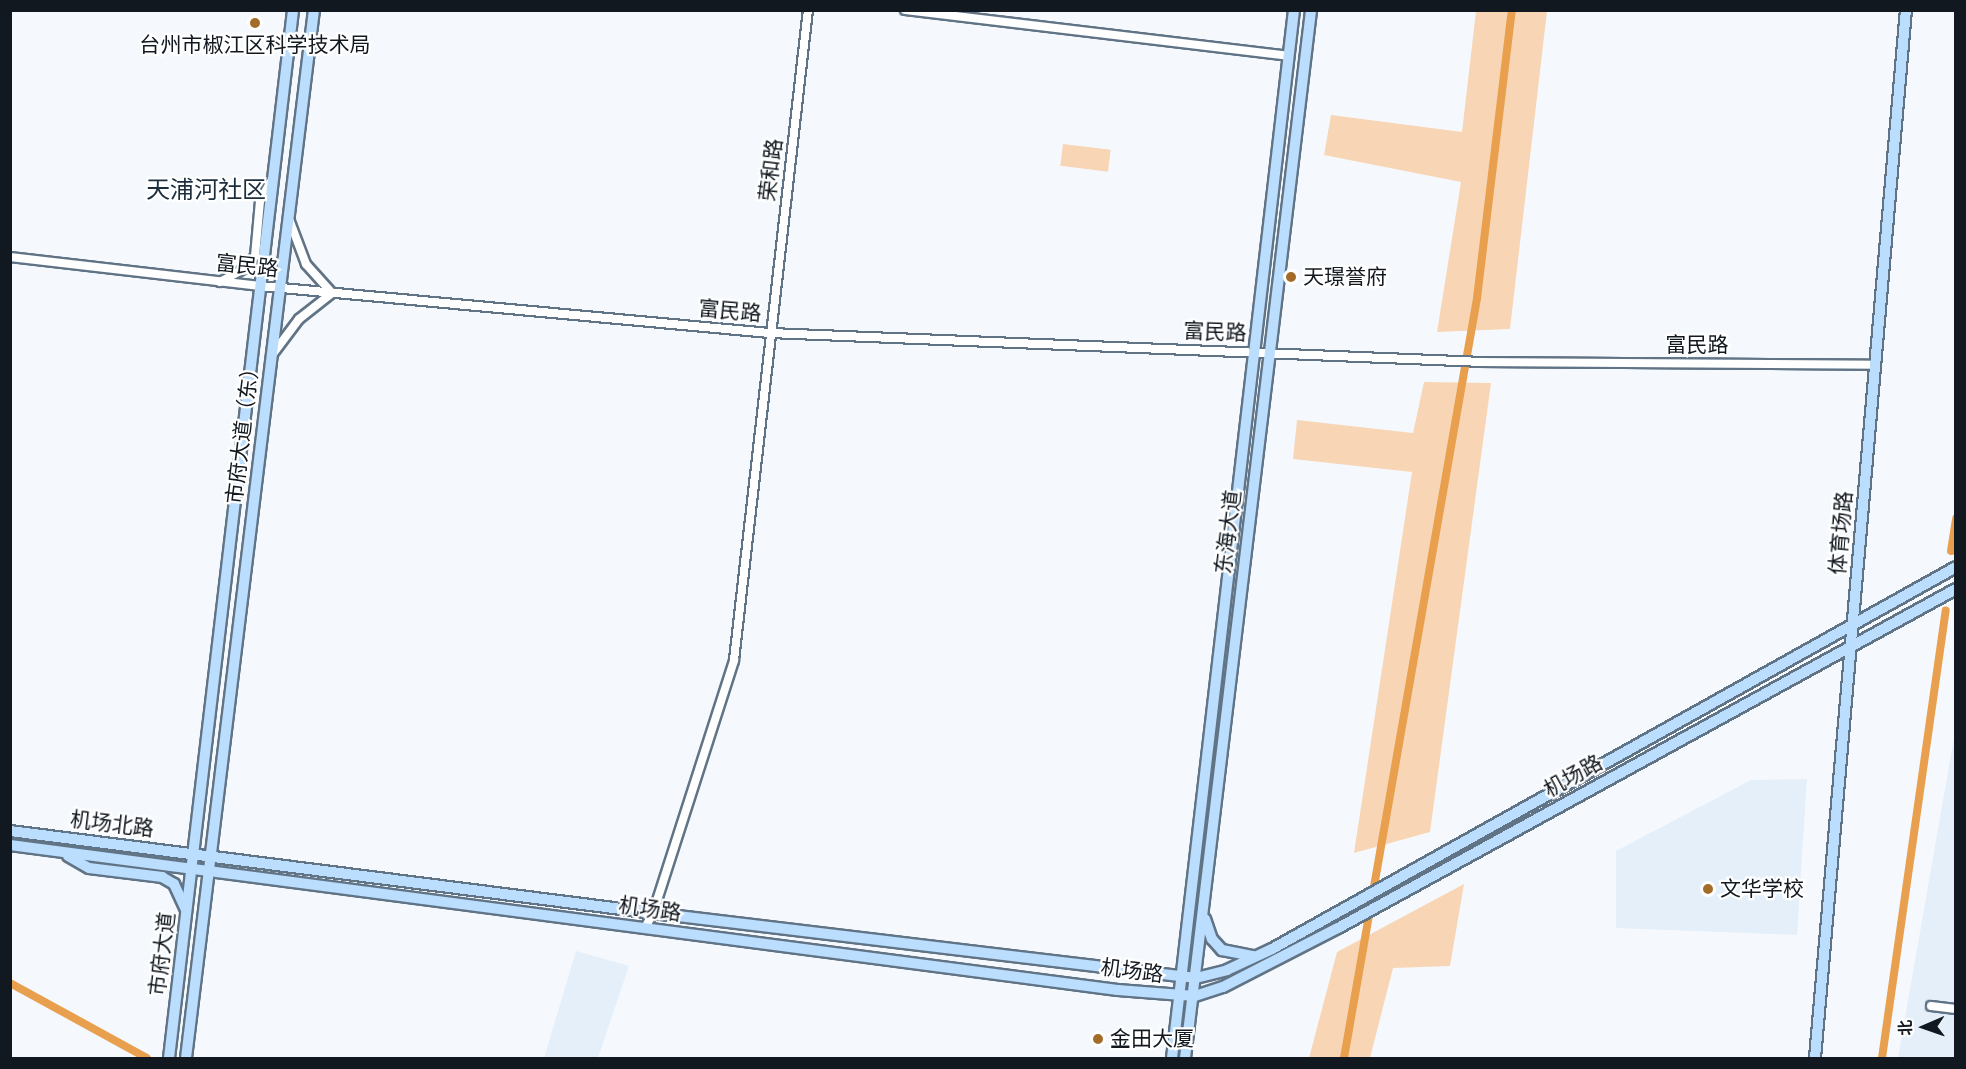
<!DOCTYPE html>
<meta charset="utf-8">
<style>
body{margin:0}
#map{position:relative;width:1966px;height:1069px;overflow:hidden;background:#f5f9fd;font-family:Rubik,"Noto Sans SC",sans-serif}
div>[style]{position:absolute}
.built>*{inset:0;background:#e4eff9}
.green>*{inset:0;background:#f8d6b5;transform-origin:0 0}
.canal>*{height:8px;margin:-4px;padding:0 4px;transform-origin:4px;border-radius:4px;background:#e8a04f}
.roads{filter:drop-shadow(2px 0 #617486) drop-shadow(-2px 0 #617486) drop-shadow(0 2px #617486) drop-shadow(0 -2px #617486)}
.minor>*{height:8px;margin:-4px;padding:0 4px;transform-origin:4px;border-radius:4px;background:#fff}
.major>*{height:10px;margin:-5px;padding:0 5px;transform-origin:5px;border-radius:5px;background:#bbddfe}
.dots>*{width:16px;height:16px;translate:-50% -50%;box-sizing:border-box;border:3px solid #fff;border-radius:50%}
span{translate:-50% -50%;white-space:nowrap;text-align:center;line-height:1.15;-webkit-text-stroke:4.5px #fff;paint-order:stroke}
.poi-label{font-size:21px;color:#11181f}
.left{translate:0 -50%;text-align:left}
.street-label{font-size:21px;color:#11181f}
.quarter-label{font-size:24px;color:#1c2d3d}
.frame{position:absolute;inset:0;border:12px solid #11181f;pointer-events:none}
.north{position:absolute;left:1894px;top:997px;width:60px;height:60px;-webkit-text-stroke:4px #fff;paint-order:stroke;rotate:268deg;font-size:16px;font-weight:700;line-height:24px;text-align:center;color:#11181f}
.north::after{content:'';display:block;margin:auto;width:21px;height:27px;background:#11181f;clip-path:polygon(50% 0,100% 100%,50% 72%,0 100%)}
</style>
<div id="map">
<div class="built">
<div style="clip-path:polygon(1955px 732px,1955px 1058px,1898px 1058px)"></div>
<div style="clip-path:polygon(1807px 779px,1797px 935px,1616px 928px,1616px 851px,1751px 780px)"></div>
<div style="clip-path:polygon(576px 951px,629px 966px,598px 1058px,544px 1058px)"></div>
</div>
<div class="green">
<div style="clip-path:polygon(1476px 11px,1547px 11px,1510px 329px,1437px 332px,1461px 182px,1324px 155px,1331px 115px,1462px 132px)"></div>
<div style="left:1063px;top:144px;width:48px;height:22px;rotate:7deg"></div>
<div style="clip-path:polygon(1424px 382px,1491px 383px,1430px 832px,1354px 853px,1412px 472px,1293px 459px,1297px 420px,1413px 433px)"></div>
<div style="clip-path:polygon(1464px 884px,1450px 966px,1393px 968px,1370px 1058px,1309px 1058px,1337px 952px)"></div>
</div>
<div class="canal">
<div style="left:1951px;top:551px;width:33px;rotate:-81deg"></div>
<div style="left:10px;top:983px;width:156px;rotate:28.7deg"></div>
<div style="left:1344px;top:1058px;width:772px;rotate:-80.07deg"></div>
<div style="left:1477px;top:298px;width:290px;rotate:-83.1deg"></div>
<div style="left:1882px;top:1058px;width:452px;rotate:-81.9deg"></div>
</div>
<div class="roads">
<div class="minor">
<div style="left:905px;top:10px;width:386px;rotate:6.8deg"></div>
<div style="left:10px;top:257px;width:252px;rotate:6.6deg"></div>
<div style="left:260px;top:286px;width:512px;rotate:5.27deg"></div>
<div style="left:770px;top:333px;width:714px;rotate:2.33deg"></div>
<div style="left:1483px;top:362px;width:392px;rotate:0.4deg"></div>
<div style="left:220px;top:282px;width:29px;rotate:-29deg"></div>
<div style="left:245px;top:268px;width:16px;rotate:-50deg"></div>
<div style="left:255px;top:256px;width:55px;rotate:-84.8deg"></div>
<div style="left:260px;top:201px;width:25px;rotate:-61deg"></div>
<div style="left:272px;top:355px;width:45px;rotate:-53.1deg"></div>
<div style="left:299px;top:319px;width:42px;rotate:-38.2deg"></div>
<div style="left:332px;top:293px;width:39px;rotate:-132deg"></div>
<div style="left:306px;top:264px;width:48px;rotate:-110.7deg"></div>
<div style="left:645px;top:928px;width:17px;rotate:-62deg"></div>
<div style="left:653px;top:913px;width:266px;rotate:-72.2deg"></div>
<div style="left:734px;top:660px;width:654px;rotate:-83.51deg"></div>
<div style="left:1931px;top:1006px;width:25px;rotate:7deg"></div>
</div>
<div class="major">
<div style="left:10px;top:831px;width:648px;rotate:7.27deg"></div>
<div style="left:653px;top:913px;width:547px;rotate:6.83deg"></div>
<div style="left:1196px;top:978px;width:32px;rotate:-14deg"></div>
<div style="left:1227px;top:970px;width:50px;rotate:-25deg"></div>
<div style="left:1272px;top:949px;width:783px;rotate:-29.18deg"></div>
<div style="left:10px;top:845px;width:1117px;rotate:7.46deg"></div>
<div style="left:1118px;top:990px;width:77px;rotate:4.5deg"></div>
<div style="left:1195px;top:996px;width:29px;rotate:-18deg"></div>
<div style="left:1223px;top:987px;width:129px;rotate:-27.2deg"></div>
<div style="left:1338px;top:928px;width:705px;rotate:-28.75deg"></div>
<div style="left:68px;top:856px;width:24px;rotate:30deg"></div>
<div style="left:89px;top:868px;width:74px;rotate:7deg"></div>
<div style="left:162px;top:877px;width:14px;rotate:30deg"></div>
<div style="left:174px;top:884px;width:29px;rotate:65deg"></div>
<div style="left:1205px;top:919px;width:21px;rotate:71deg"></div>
<div style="left:1212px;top:939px;width:15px;rotate:48deg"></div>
<div style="left:1222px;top:950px;width:32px;rotate:11deg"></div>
<div style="left:169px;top:1058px;width:1055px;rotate:-83.25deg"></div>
<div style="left:186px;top:1058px;width:1056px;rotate:-83.04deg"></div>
<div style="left:1172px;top:1058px;width:1055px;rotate:-83.36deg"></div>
<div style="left:1185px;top:1058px;width:1056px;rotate:-83.14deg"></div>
<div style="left:1815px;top:1058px;width:1052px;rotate:-85.04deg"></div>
</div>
</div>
<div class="dots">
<div style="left:255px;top:23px;background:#a46c29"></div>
<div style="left:1291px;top:277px;background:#a46c29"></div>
<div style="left:1708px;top:889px;background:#a46c29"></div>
<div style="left:1098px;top:1039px;background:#a46c29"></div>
</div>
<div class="poi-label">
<span style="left:255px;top:45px">台州市椒江区科学技术局</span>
<span class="left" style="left:1303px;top:277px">天璟誉府</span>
<span class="left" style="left:1720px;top:889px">文华学校</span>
<span class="left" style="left:1110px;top:1039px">金田大厦</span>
</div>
<div class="street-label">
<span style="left:771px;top:170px;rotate:-83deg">荣和路</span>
<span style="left:247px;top:266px;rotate:6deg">富民路</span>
<span style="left:730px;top:311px;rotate:5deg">富民路</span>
<span style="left:1215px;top:332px;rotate:2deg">富民路</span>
<span style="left:1697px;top:345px">富民路</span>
<span style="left:243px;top:431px;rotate:-83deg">市府大道（东）</span>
<span style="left:1228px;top:532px;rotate:-83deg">东海大道</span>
<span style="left:1841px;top:533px;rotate:-85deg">体育场路</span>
<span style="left:1573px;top:776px;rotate:-29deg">机场路</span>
<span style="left:112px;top:824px;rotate:7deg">机场北路</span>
<span style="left:650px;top:909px;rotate:8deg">机场路</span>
<span style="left:162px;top:954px;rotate:-83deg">市府大道</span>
<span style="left:1132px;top:971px;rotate:7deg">机场路</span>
</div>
<div class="quarter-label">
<span style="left:206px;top:191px">天浦河社区</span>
</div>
<div class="frame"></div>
<div class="north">北</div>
</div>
